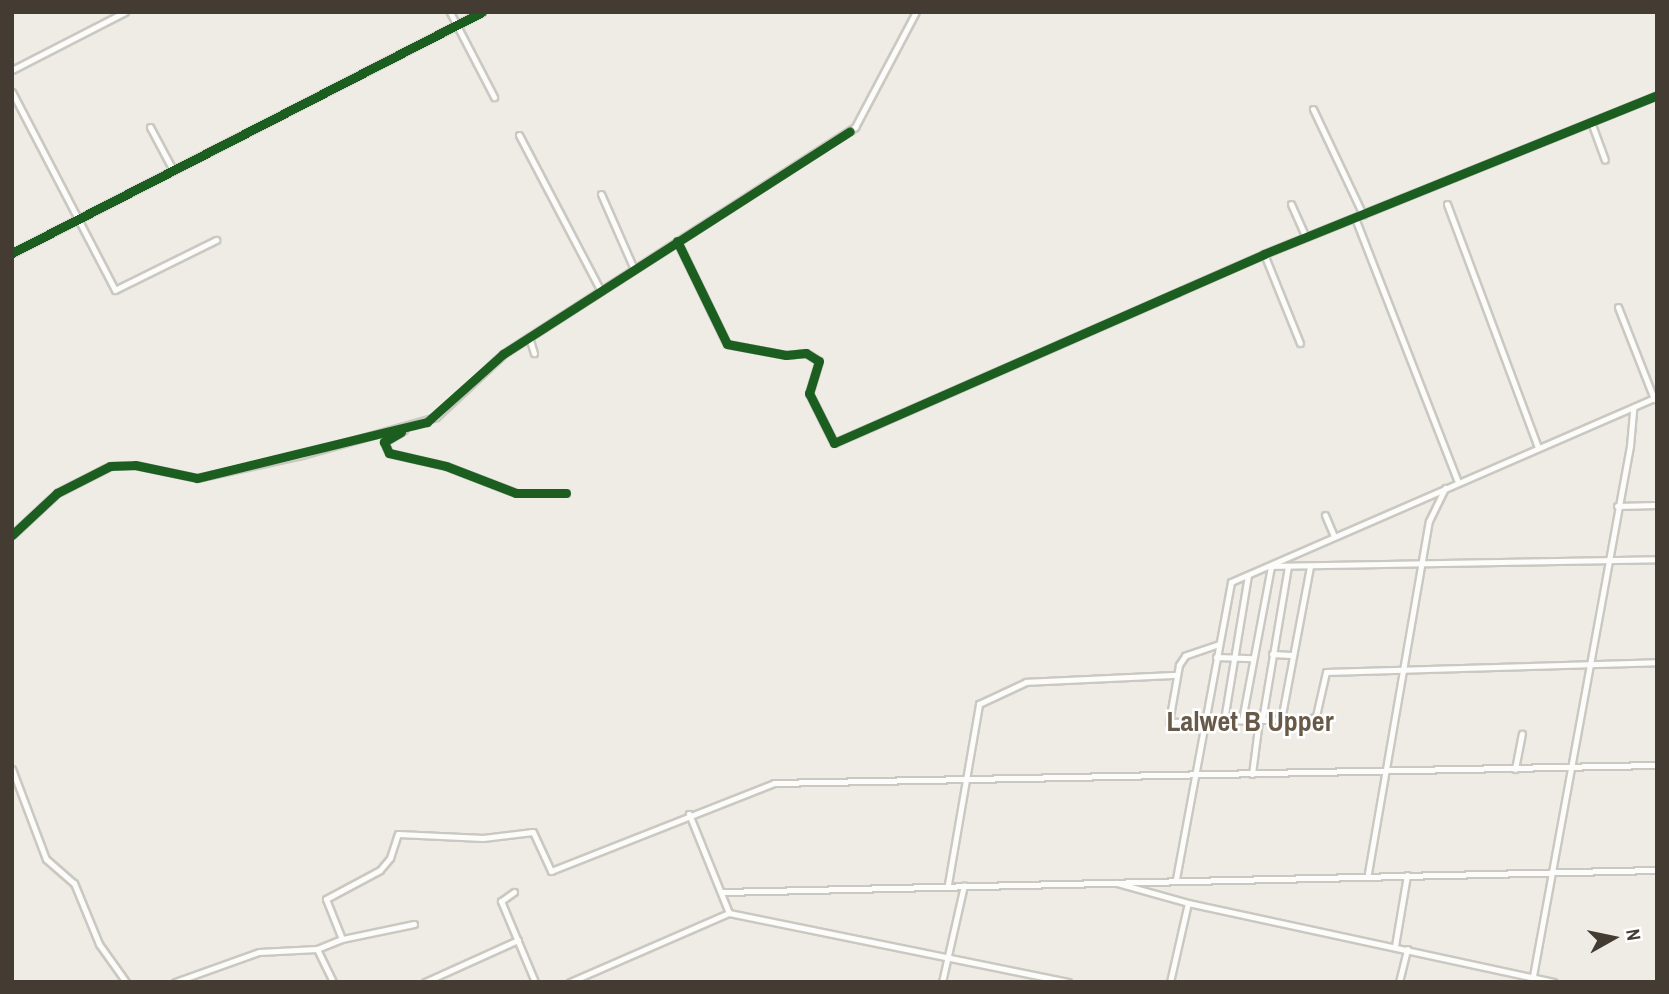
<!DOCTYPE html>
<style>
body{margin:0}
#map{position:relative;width:1669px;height:994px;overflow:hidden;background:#eeece5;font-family:"Archivo Narrow",sans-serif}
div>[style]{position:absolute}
.roads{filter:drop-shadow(2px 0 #cac8c1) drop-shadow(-2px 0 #cac8c1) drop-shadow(0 2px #cac8c1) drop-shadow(0 -2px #cac8c1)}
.minor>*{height:5px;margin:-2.5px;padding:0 2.5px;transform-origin:2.5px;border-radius:2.5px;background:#fcfcfb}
.cycleway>*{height:9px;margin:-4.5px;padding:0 4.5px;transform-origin:4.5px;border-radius:4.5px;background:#1b5e20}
span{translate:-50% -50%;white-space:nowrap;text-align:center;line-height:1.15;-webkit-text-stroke:5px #fff;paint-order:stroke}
.quarter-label{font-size:28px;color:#675a48;font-weight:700}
.frame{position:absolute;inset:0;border:14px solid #443c32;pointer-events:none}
.north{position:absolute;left:1578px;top:903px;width:70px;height:70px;-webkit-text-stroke:5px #fff;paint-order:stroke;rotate:81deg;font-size:19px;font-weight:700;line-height:28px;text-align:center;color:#443c32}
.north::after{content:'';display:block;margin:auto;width:24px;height:32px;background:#443c32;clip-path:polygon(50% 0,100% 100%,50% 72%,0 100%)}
</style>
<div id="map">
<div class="roads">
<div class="minor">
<div style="left:450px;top:12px;width:96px;rotate:62.6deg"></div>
<div style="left:12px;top:70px;width:127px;rotate:-27.2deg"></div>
<div style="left:12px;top:92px;width:223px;rotate:62.5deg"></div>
<div style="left:115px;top:290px;width:113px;rotate:-26.3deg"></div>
<div style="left:1313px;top:109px;width:117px;rotate:64.7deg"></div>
<div style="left:1591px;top:122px;width:40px;rotate:69.8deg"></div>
<div style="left:150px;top:127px;width:49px;rotate:61.9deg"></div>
<div style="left:519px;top:135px;width:176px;rotate:62.3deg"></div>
<div style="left:601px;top:194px;width:82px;rotate:66.3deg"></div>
<div style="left:1291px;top:204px;width:36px;rotate:66deg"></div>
<div style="left:1447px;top:204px;width:259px;rotate:69.5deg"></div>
<div style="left:1355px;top:218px;width:283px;rotate:68.7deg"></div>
<div style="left:677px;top:241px;width:114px;rotate:64.1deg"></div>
<div style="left:727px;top:344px;width:60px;rotate:10.6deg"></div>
<div style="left:786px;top:355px;width:20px;rotate:-6deg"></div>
<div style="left:806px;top:353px;width:15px;rotate:32deg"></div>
<div style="left:819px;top:361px;width:34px;rotate:107deg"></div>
<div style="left:809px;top:393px;width:56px;rotate:63.4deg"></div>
<div style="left:834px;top:443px;width:470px;rotate:-23.7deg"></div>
<div style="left:1264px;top:254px;width:424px;rotate:-22deg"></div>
<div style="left:12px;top:253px;width:528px;rotate:-27.15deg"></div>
<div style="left:1264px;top:254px;width:96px;rotate:68deg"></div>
<div style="left:1618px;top:307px;width:99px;rotate:68.6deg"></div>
<div style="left:529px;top:337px;width:17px;rotate:73deg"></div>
<div style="left:404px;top:430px;width:23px;rotate:149deg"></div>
<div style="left:384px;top:442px;width:12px;rotate:66deg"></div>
<div style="left:389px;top:453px;width:58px;rotate:12.8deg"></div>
<div style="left:446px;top:466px;width:75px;rotate:21.1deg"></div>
<div style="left:516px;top:493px;width:50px"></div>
<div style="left:1617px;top:506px;width:40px;rotate:-1.4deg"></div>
<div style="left:1325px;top:515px;width:23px;rotate:67deg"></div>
<div style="left:12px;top:535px;width:62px;rotate:-43deg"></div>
<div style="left:57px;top:493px;width:59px;rotate:-27deg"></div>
<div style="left:110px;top:466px;width:25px;rotate:-2deg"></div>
<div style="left:135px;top:465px;width:63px;rotate:11.8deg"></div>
<div style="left:197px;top:478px;width:107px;rotate:-12.4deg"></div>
<div style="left:302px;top:455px;width:139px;rotate:-15.8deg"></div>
<div style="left:436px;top:417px;width:92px;rotate:-43.2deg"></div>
<div style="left:503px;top:354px;width:419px;rotate:-32.8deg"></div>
<div style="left:855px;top:127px;width:130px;rotate:-62.1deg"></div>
<div style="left:1270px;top:566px;width:387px;rotate:-1deg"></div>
<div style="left:1219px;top:644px;width:36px;rotate:161deg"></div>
<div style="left:1185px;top:656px;width:11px;rotate:124deg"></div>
<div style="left:1179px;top:665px;width:58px;rotate:100deg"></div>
<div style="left:1169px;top:722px;width:142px;rotate:-1.2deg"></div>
<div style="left:1311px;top:719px;width:6px;rotate:-31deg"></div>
<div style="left:1316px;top:716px;width:45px;rotate:-77.2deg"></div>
<div style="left:1326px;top:672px;width:331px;rotate:-1.7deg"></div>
<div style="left:1272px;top:654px;width:19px;rotate:3deg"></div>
<div style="left:1216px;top:657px;width:37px;rotate:2deg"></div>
<div style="left:1224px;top:720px;width:147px;rotate:-80.6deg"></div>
<div style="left:1242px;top:720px;width:157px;rotate:-79.3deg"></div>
<div style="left:1262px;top:720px;width:156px;rotate:-80.4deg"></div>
<div style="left:1281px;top:720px;width:157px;rotate:-79.3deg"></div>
<div style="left:12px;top:769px;width:96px;rotate:69.3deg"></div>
<div style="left:46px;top:859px;width:37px;rotate:41deg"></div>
<div style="left:74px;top:883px;width:66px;rotate:67.7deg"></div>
<div style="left:99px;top:944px;width:47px;rotate:54.6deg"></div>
<div style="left:1515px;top:769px;width:36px;rotate:-79deg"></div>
<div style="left:1252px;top:774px;width:54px;rotate:-82.6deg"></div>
<div style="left:1368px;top:873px;width:357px;rotate:-80.2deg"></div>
<div style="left:1429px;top:521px;width:37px;rotate:-64deg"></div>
<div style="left:1176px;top:879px;width:302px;rotate:-79.5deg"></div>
<div style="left:1231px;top:582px;width:464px;rotate:-23.5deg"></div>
<div style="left:1117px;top:883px;width:74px;rotate:15.7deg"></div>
<div style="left:1188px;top:903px;width:374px;rotate:12.2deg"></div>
<div style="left:948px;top:884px;width:183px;rotate:-80.2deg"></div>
<div style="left:979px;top:704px;width:52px;rotate:-25.1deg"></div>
<div style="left:1026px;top:682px;width:150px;rotate:-2.7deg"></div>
<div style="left:514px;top:892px;width:16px;rotate:145deg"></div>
<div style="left:501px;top:901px;width:88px;rotate:67.2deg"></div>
<div style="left:723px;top:892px;width:934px;rotate:-1.35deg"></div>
<div style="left:729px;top:913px;width:346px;rotate:11.5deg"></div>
<div style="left:414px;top:924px;width:74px;rotate:168.2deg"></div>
<div style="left:342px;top:939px;width:43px;rotate:-111.8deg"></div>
<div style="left:326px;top:899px;width:61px;rotate:-28.2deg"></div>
<div style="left:380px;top:870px;width:16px;rotate:-50deg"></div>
<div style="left:390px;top:858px;width:25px;rotate:-72deg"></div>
<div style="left:398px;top:834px;width:85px;rotate:2.7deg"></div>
<div style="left:483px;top:838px;width:50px;rotate:-6.8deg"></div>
<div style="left:533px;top:832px;width:43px;rotate:65.2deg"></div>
<div style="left:551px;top:871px;width:240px;rotate:-21.5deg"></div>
<div style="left:774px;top:783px;width:883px;rotate:-1.17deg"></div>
<div style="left:1395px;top:946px;width:72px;rotate:-80.4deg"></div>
<div style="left:317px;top:949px;width:37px;rotate:64deg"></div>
<div style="left:1533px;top:976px;width:539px;rotate:-79.63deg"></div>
<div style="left:1630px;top:446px;width:38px;rotate:-85deg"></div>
<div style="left:175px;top:982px;width:89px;rotate:-19.7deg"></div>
<div style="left:259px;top:952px;width:58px;rotate:-3deg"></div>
<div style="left:317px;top:949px;width:27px;rotate:-22deg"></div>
<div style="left:425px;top:982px;width:102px;rotate:-24.3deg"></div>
<div style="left:570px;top:982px;width:173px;rotate:-23.5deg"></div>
<div style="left:729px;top:913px;width:107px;rotate:-112deg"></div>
<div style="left:942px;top:982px;width:99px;rotate:-77.2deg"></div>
<div style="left:1170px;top:982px;width:81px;rotate:-77.2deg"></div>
<div style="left:1399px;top:982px;width:34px;rotate:-76deg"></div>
</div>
</div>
<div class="cycleway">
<div style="left:677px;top:241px;width:114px;rotate:64.1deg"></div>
<div style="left:727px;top:344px;width:60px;rotate:10.6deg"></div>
<div style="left:786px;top:355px;width:20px;rotate:-6deg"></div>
<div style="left:806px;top:353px;width:15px;rotate:32deg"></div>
<div style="left:819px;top:361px;width:34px;rotate:107deg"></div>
<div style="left:809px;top:393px;width:56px;rotate:63.4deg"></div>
<div style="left:834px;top:443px;width:470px;rotate:-23.7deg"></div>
<div style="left:1264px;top:254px;width:424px;rotate:-22deg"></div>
<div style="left:12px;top:253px;width:528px;rotate:-27.15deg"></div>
<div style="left:401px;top:432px;width:20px;rotate:150deg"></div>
<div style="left:384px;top:442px;width:12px;rotate:66deg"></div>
<div style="left:389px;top:453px;width:58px;rotate:12.8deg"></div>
<div style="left:446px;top:466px;width:75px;rotate:21.1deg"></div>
<div style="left:516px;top:493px;width:50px"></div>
<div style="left:12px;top:535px;width:62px;rotate:-43deg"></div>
<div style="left:57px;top:493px;width:59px;rotate:-27deg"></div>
<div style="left:110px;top:466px;width:25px;rotate:-2deg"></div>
<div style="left:135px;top:465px;width:63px;rotate:11.8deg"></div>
<div style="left:197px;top:478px;width:237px;rotate:-13.7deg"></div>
<div style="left:427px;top:422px;width:102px;rotate:-41.8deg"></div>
<div style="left:503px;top:354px;width:412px;rotate:-32.7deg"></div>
</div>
<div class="quarter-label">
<span style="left:1250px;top:721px">Lalwet B Upper</span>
</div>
<div class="frame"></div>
<div class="north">N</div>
</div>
